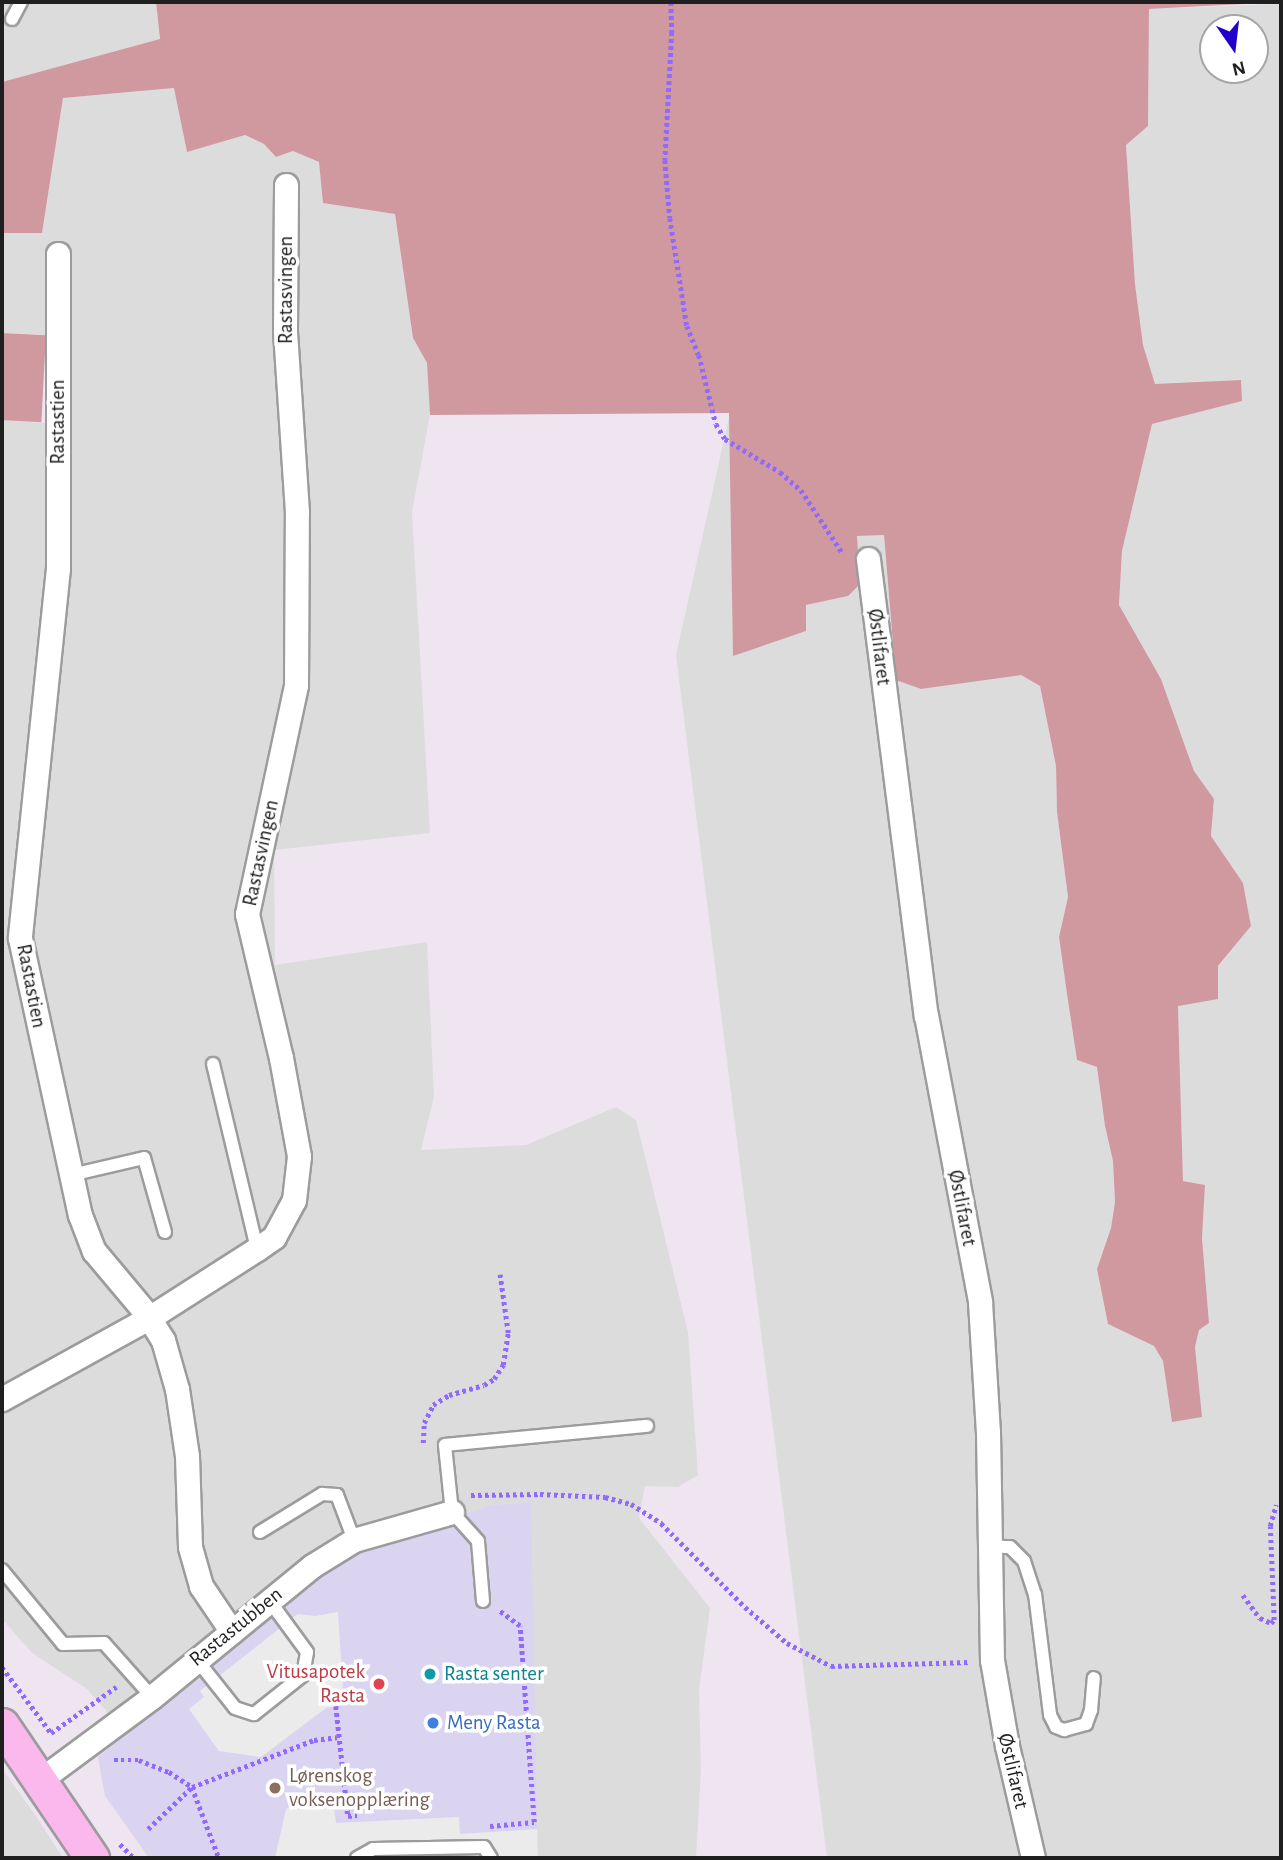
<!DOCTYPE html>
<meta charset="utf-8">
<style>
body{margin:0}
#map{position:relative;width:1283px;height:1860px;overflow:hidden;background:#eee5f0;font-family:"Alegreya Sans",sans-serif}
div>[style]{position:absolute}
.residential>*{inset:0;background:#dcdcdd}
.commercial>*{inset:0;background:#dad4f1}
.forest>*{inset:0;background:#d099a0;transform-origin:0 0}
.parking>*{inset:0;background:#ebebeb}
.path>*{height:4.5px;margin-top:-2.25px;transform-origin:0;background:repeating-linear-gradient(90deg,#9069fd 0 3.5px,transparent 0 7px)}
.roads{filter:drop-shadow(2px 0 #9c9c9c) drop-shadow(-2px 0 #9c9c9c) drop-shadow(0 2px #9c9c9c) drop-shadow(0 -2px #9c9c9c)}
.lane>*{height:12px;margin:-6px;padding:0 6px;transform-origin:6px;border-radius:6px;background:#fff}
.street>*{height:23px;margin:-11.5px;padding:0 11.5px;transform-origin:11.5px;border-radius:11.5px;background:#fff}
.secondary>*{height:33px;margin:-16.5px;padding:0 16.5px;transform-origin:16.5px;border-radius:16.5px;background:#fbb8ed}
.dots>*{width:19px;height:19px;translate:-50% -50%;box-sizing:border-box;border:4px solid #fff;border-radius:50%}
span{translate:-50% -50%;white-space:nowrap;text-align:center;line-height:1.15;-webkit-text-stroke:7px #fff;paint-order:stroke}
.street-label{font-size:21px;color:#1f1f1f}
.health-label{font-size:21px;color:#be3a42}
.right{translate:-100% -50%;text-align:right}
.culture-label{font-size:21px;color:#0d838f}
.left{translate:0 -50%;text-align:left}
.shop-label{font-size:21px;color:#366cbe}
.education-label{font-size:21px;color:#785e54}
.frame{position:absolute;inset:0;border:4px solid #1f1f1f;pointer-events:none}
.north{position:absolute;left:1199px;top:14px;width:70px;height:70px;box-sizing:border-box;background:#fff;border:2px solid #a5a5a5;border-radius:50%;rotate:166deg;font-size:19px;font-weight:700;line-height:28px;text-align:center;color:#1f1f1f}
.north::after{content:'';display:block;margin:auto;width:24px;height:32px;background:#2100ce;clip-path:polygon(50% 0,100% 100%,50% 72%,0 100%)}
</style>
<div id="map">
<div class="residential">
<div style="clip-path:polygon(2px 2px,156px 2px,160px 39px,2px 82px)"></div>
<div style="clip-path:polygon(evenodd,1281px 4px,1281px 1858px,827px 1858px,676px 655px,730px 413px,734px 656px,805px 605px,848px 596px,857px 536px,884px 535px,896px 680px,921px 689px,1021px 675px,1040px 686px,1056px 766px,1057px 812px,1068px 897px,1059px 937px,1067px 994px,1077px 1060px,1097px 1067px,1105px 1126px,1113px 1161px,1115px 1202px,1111px 1228px,1097px 1269px,1108px 1324px,1154px 1346px,1163px 1361px,1172px 1421px,1201px 1417px,1195px 1347px,1199px 1330px,1209px 1323px,1202px 1238px,1205px 1185px,1183px 1181px,1178px 1006px,1218px 967px,1251px 926px,1243px 883px,1211px 836px,1214px 799px,1194px 771px,1161px 679px,1119px 605px,1122px 551px,1152px 424px,1241px 401px,1241px 380px,1155px 385px,1143px 345px,1135px 284px,1126px 145px,1148px 126px,1149px 9px,1281px 4px,1213px 28px,1255px 28px,1255px 70px,1213px 70px,1213px 28px)"></div>
<div style="clip-path:polygon(175px 88px,187px 152px,244px 135px,264px 144px,276px 157px,293px 151px,319px 162px,324px 203px,395px 214px,413px 338px,427px 363px,430px 415px,412px 512px,430px 833px,274px 850px,275px 965px,427px 942px,434px 1097px,421px 1150px,526px 1145px,616px 1107px,636px 1120px,688px 1332px,698px 1475px,678px 1487px,645px 1486px,639px 1518px,710px 1608px,699px 1690px,701px 1771px,696px 1858px,538px 1858px,530px 1502px,491px 1505px,404px 1533px,284px 1603px,126px 1733px,87px 1689px,32px 1653px,2px 1619px,2px 420px,47px 423px,46px 335px,2px 333px,2px 233px,42px 233px,63px 98px)"></div>
<div style="clip-path:polygon(2px 1769px,36px 1816px,63px 1858px,2px 1858px)"></div>
</div>
<div class="commercial">
<div style="clip-path:polygon(531px 1502px,538px 1858px,149px 1858px,105px 1796px,98px 1757px,337px 1561px,404px 1533px,491px 1505px)"></div>
</div>
<div class="forest">
<div style="clip-path:polygon(156px 2px,1281px 2px,1149px 9px,1148px 126px,1126px 145px,1135px 284px,1143px 345px,1155px 384px,1241px 380px,1242px 401px,1152px 424px,1122px 551px,1119px 605px,1161px 679px,1194px 771px,1214px 799px,1211px 836px,1243px 883px,1251px 926px,1218px 966px,1218px 999px,1178px 1006px,1183px 1181px,1205px 1185px,1202px 1238px,1209px 1323px,1199px 1330px,1195px 1347px,1202px 1417px,1172px 1422px,1163px 1361px,1154px 1346px,1108px 1324px,1097px 1269px,1111px 1228px,1115px 1202px,1113px 1161px,1105px 1126px,1097px 1067px,1077px 1060px,1067px 994px,1059px 937px,1068px 897px,1057px 812px,1056px 766px,1040px 686px,1021px 675px,921px 689px,896px 680px,884px 535px,857px 536px,860px 584px,848px 596px,806px 605px,806px 631px,733px 656px,729px 413px,430px 415px,427px 363px,413px 338px,395px 214px,323px 203px,319px 162px,293px 151px,276px 157px,264px 144px,245px 135px,187px 152px,174px 88px,63px 98px,42px 233px,2px 233px,2px 82px,160px 39px)"></div>
<div style="left:2px;top:333px;width:44px;height:87px;rotate:3deg"></div>
</div>
<div class="parking">
<div style="clip-path:polygon(338px 1612px,344px 1705px,326px 1708px,261px 1757px,219px 1751px,189px 1709px,204px 1697px,200px 1691px,298px 1614px,315px 1616px)"></div>
<div style="clip-path:polygon(332px 1792px,336px 1823px,459px 1817px,460px 1834px,537px 1829px,538px 1858px,275px 1858px,286px 1809px,307px 1797px)"></div>
</div>
<div class="path">
<div style="left:671px;top:2px;width:30px;rotate:88deg"></div>
<div style="left:672px;top:32px;width:128px;rotate:93.1deg"></div>
<div style="left:665px;top:160px;width:58px;rotate:85.1deg"></div>
<div style="left:670px;top:218px;width:109px;rotate:81.1deg"></div>
<div style="left:687px;top:326px;width:31px;rotate:68deg"></div>
<div style="left:699px;top:355px;width:71px;rotate:76.2deg"></div>
<div style="left:716px;top:424px;width:17px;rotate:59deg"></div>
<div style="left:725px;top:439px;width:64px;rotate:31deg"></div>
<div style="left:780px;top:472px;width:28px;rotate:41deg"></div>
<div style="left:801px;top:490px;width:77px;rotate:56.7deg"></div>
<div style="left:423px;top:1443px;width:20px;rotate:-87deg"></div>
<div style="left:424px;top:1423px;width:20px;rotate:-63deg"></div>
<div style="left:433px;top:1405px;width:19px;rotate:-32deg"></div>
<div style="left:449px;top:1395px;width:36px;rotate:-16deg"></div>
<div style="left:484px;top:1385px;width:12px;rotate:-31deg"></div>
<div style="left:494px;top:1379px;width:17px;rotate:-57deg"></div>
<div style="left:503px;top:1365px;width:32px;rotate:-81deg"></div>
<div style="left:508px;top:1333px;width:59px;rotate:-97.9deg"></div>
<div style="left:471px;top:1495px;width:69px;rotate:-0.8deg"></div>
<div style="left:540px;top:1494px;width:65px;rotate:2.6deg"></div>
<div style="left:605px;top:1497px;width:27px;rotate:15deg"></div>
<div style="left:631px;top:1504px;width:36px;rotate:32deg"></div>
<div style="left:661px;top:1523px;width:119px;rotate:45deg"></div>
<div style="left:745px;top:1607px;width:55px;rotate:40.6deg"></div>
<div style="left:787px;top:1643px;width:50px;rotate:27.6deg"></div>
<div style="left:831px;top:1666px;width:138px;rotate:-1.7deg"></div>
<div style="left:1243px;top:1595px;width:29px;rotate:54deg"></div>
<div style="left:1260px;top:1618px;width:12px;rotate:24deg"></div>
<div style="left:1271px;top:1623px;width:4px;rotate:-45deg"></div>
<div style="left:1274px;top:1620px;width:94px;rotate:-92.4deg"></div>
<div style="left:1270px;top:1526px;width:22px;rotate:-74deg"></div>
<div style="left:2px;top:1667px;width:84px;rotate:53.3deg"></div>
<div style="left:336px;top:1706px;width:111px;rotate:83.8deg"></div>
<div style="left:348px;top:1816px;width:9px;rotate:-6deg"></div>
<div style="left:51px;top:1733px;width:80px;rotate:-35.3deg"></div>
<div style="left:114px;top:1760px;width:25px"></div>
<div style="left:139px;top:1760px;width:32px;rotate:22deg"></div>
<div style="left:169px;top:1772px;width:27px;rotate:33deg"></div>
<div style="left:192px;top:1787px;width:76px;rotate:69.2deg"></div>
<div style="left:490px;top:1826px;width:44px;rotate:-5.2deg"></div>
<div style="left:534px;top:1822px;width:196px;rotate:-94.1deg"></div>
<div style="left:520px;top:1626px;width:26px;rotate:-144deg"></div>
<div style="left:148px;top:1829px;width:61px;rotate:-43.7deg"></div>
<div style="left:192px;top:1787px;width:131px;rotate:-21.1deg"></div>
<div style="left:314px;top:1740px;width:23px;rotate:-7deg"></div>
<div style="left:120px;top:1844px;width:20px;rotate:45deg"></div>
</div>
<div class="roads">
<div class="lane">
<div style="left:12px;top:19px;width:19px;rotate:-62deg"></div>
<div style="left:213px;top:1064px;width:190px;rotate:76.6deg"></div>
<div style="left:71px;top:1175px;width:75px;rotate:-13.1deg"></div>
<div style="left:144px;top:1158px;width:77px;rotate:74.2deg"></div>
<div style="left:260px;top:1532px;width:73px;rotate:-31.5deg"></div>
<div style="left:322px;top:1494px;width:15px;rotate:4deg"></div>
<div style="left:337px;top:1495px;width:48px;rotate:69.3deg"></div>
<div style="left:988px;top:1546px;width:22px;rotate:3deg"></div>
<div style="left:1010px;top:1547px;width:20px;rotate:45deg"></div>
<div style="left:1024px;top:1561px;width:35px;rotate:72deg"></div>
<div style="left:1035px;top:1594px;width:122px;rotate:82.9deg"></div>
<div style="left:1050px;top:1715px;width:13px;rotate:63deg"></div>
<div style="left:1056px;top:1727px;width:9px;rotate:21deg"></div>
<div style="left:1064px;top:1730px;width:23px;rotate:-15deg"></div>
<div style="left:1086px;top:1724px;width:15px;rotate:-70deg"></div>
<div style="left:1091px;top:1710px;width:32px;rotate:-85deg"></div>
<div style="left:2px;top:1570px;width:96px;rotate:50.5deg"></div>
<div style="left:63px;top:1644px;width:41px;rotate:-1.4deg"></div>
<div style="left:104px;top:1643px;width:72px;rotate:48.4deg"></div>
<div style="left:483px;top:1601px;width:60px;rotate:-94.8deg"></div>
<div style="left:478px;top:1541px;width:39px;rotate:-132deg"></div>
<div style="left:452px;top:1512px;width:67px;rotate:-96deg"></div>
<div style="left:445px;top:1445px;width:203px;rotate:-5.4deg"></div>
<div style="left:197px;top:1660px;width:61px;rotate:51.6deg"></div>
<div style="left:235px;top:1708px;width:20px;rotate:18deg"></div>
<div style="left:254px;top:1714px;width:63px;rotate:-38.5deg"></div>
<div style="left:303px;top:1675px;width:23px;rotate:-80deg"></div>
<div style="left:307px;top:1652px;width:64px;rotate:-126.2deg"></div>
<div style="left:357px;top:1858px;width:18px;rotate:-29deg"></div>
<div style="left:373px;top:1849px;width:111px;rotate:-1deg"></div>
<div style="left:484px;top:1847px;width:13px;rotate:58deg"></div>
</div>
<div class="street">
<div style="left:58px;top:254px;width:314px;rotate:90deg"></div>
<div style="left:58px;top:568px;width:372px;rotate:95.9deg"></div>
<div style="left:20px;top:938px;width:283px;rotate:77.8deg"></div>
<div style="left:80px;top:1215px;width:39px;rotate:69deg"></div>
<div style="left:94px;top:1251px;width:81px;rotate:50deg"></div>
<div style="left:146px;top:1313px;width:32px;rotate:58deg"></div>
<div style="left:163px;top:1340px;width:51px;rotate:74.1deg"></div>
<div style="left:177px;top:1389px;width:68px;rotate:81.5deg"></div>
<div style="left:187px;top:1456px;width:91px;rotate:88.1deg"></div>
<div style="left:190px;top:1547px;width:41px;rotate:74.2deg"></div>
<div style="left:201px;top:1586px;width:55px;rotate:56deg"></div>
<div style="left:868px;top:559px;width:460px;rotate:82.8deg"></div>
<div style="left:926px;top:1015px;width:292px;rotate:79.3deg"></div>
<div style="left:980px;top:1302px;width:130px;rotate:86.5deg"></div>
<div style="left:988px;top:1432px;width:228px;rotate:89deg"></div>
<div style="left:992px;top:1660px;width:87px;rotate:80.1deg"></div>
<div style="left:1007px;top:1746px;width:115px;rotate:76.9deg"></div>
<div style="left:2px;top:1399px;width:168px;rotate:-28.9deg"></div>
<div style="left:149px;top:1318px;width:128px;rotate:-32.6deg"></div>
<div style="left:257px;top:1249px;width:21px;rotate:-35deg"></div>
<div style="left:274px;top:1237px;width:42px;rotate:-61.6deg"></div>
<div style="left:294px;top:1200px;width:44px;rotate:-83.5deg"></div>
<div style="left:299px;top:1156px;width:100px;rotate:-100.4deg"></div>
<div style="left:281px;top:1058px;width:148px;rotate:-103.3deg"></div>
<div style="left:247px;top:914px;width:234px;rotate:-77.9deg"></div>
<div style="left:296px;top:685px;width:173px;rotate:-89.7deg"></div>
<div style="left:297px;top:512px;width:181px;rotate:-93.8deg"></div>
<div style="left:285px;top:331px;width:146px;rotate:-89.6deg"></div>
<div style="left:40px;top:1780px;width:139px;rotate:-36.5deg"></div>
<div style="left:152px;top:1697px;width:207px;rotate:-39.3deg"></div>
<div style="left:312px;top:1566px;width:49px;rotate:-31.8deg"></div>
<div style="left:354px;top:1540px;width:102px;rotate:-15.9deg"></div>
</div>
<div class="secondary">
<div style="left:2px;top:1725px;width:161px;rotate:55.9deg"></div>
</div>
</div>
<div class="dots">
<div style="left:430px;top:1674px;background:#0f9aa8"></div>
<div style="left:379px;top:1684px;background:#e0444e"></div>
<div style="left:433px;top:1723px;background:#3f7fe0"></div>
<div style="left:275px;top:1788px;background:#8d6e63"></div>
</div>
<div class="street-label">
<span style="left:286px;top:290px;rotate:-90deg">Rastasvingen</span>
<span style="left:58px;top:422px;rotate:-90deg">Rastastien</span>
<span style="left:879px;top:647px;rotate:83deg">Østlifaret</span>
<span style="left:261px;top:853px;rotate:-78deg">Rastasvingen</span>
<span style="left:31px;top:986px;rotate:79deg">Rastastien</span>
<span style="left:962px;top:1208px;rotate:79deg">Østlifaret</span>
<span style="left:236px;top:1627px;rotate:-39deg">Rastastubben</span>
<span style="left:1013px;top:1771px;rotate:77deg">Østlifaret</span>
</div>
<div class="health-label">
<span class="right" style="left:365px;top:1684px">Vitusapotek<br>Rasta</span>
</div>
<div class="culture-label">
<span class="left" style="left:444px;top:1674px">Rasta senter</span>
</div>
<div class="shop-label">
<span class="left" style="left:447px;top:1723px">Meny Rasta</span>
</div>
<div class="education-label">
<span class="left" style="left:289px;top:1788px">Lørenskog<br>voksenopplæring</span>
</div>
<div class="frame"></div>
<div class="north">N</div>
</div>
